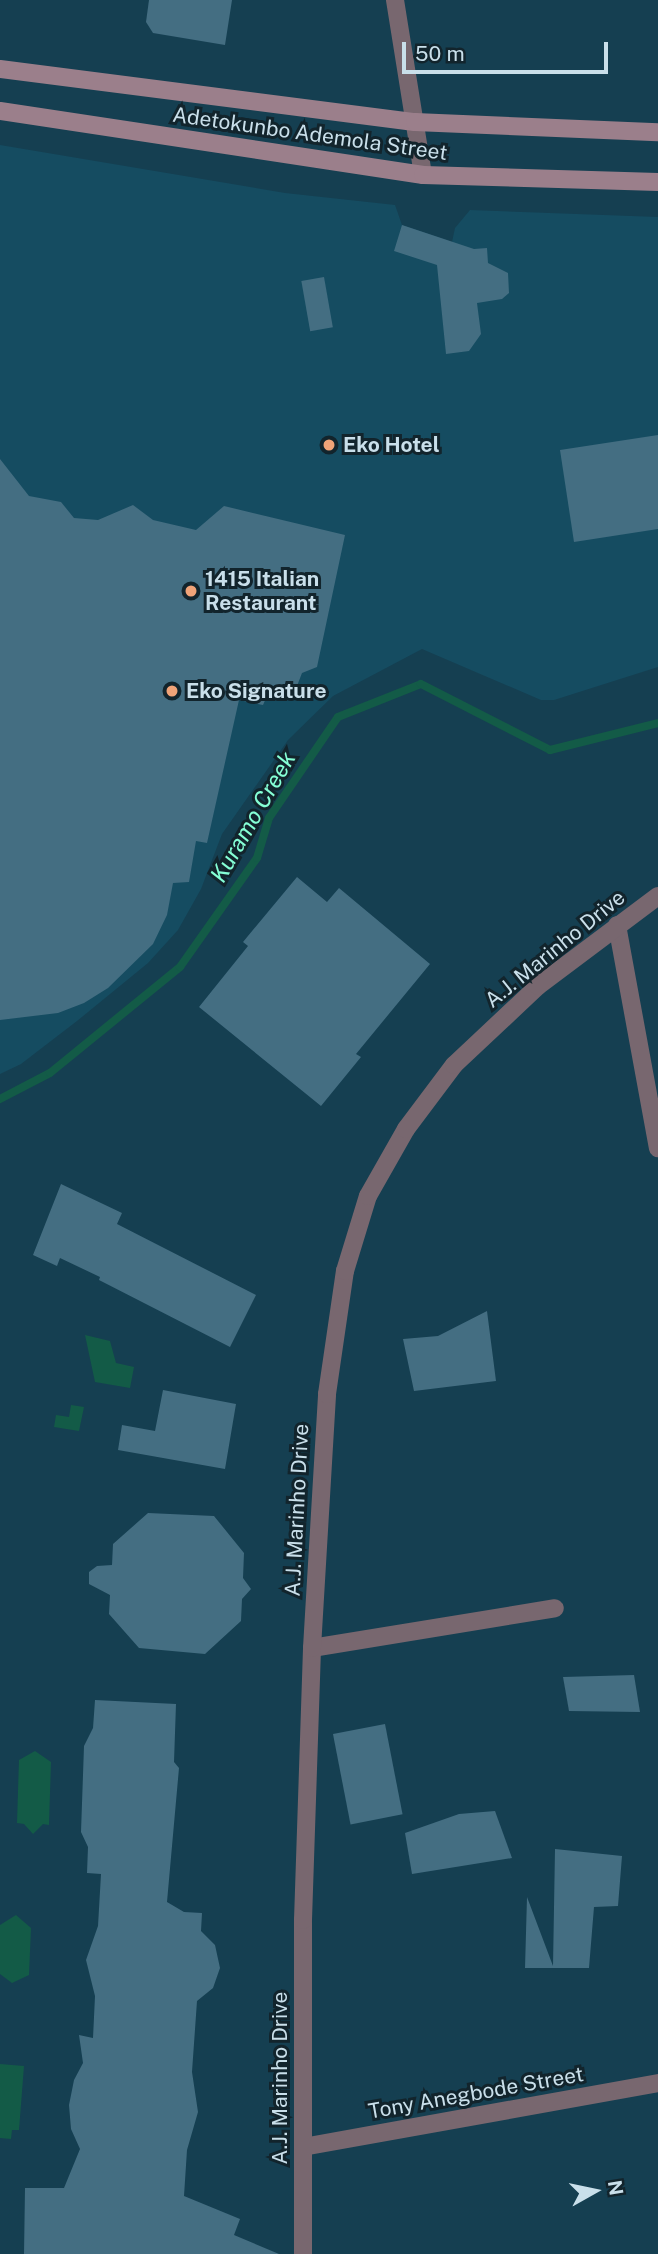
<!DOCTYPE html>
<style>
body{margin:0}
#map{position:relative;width:658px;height:2254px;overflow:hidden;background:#153f51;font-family:"Public Sans",sans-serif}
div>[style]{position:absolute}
.built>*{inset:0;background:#154c61}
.water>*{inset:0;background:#135b47}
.stream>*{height:8px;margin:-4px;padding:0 4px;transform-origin:4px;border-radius:4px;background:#135b47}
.building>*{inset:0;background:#446e82;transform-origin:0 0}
.street>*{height:18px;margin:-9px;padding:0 9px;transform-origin:9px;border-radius:9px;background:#78676f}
.secondary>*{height:18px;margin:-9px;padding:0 9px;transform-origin:9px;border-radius:9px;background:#9b7f8b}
.dots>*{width:19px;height:19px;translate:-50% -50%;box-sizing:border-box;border:4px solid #12242c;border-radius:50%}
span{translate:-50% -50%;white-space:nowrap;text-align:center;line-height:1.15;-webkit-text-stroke:6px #12242c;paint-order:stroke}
.street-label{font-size:21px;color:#c9dfea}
.poi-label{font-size:21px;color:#c9dfea;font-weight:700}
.left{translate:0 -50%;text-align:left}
.water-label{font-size:23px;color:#85ffd6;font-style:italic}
.north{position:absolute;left:560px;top:2156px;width:70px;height:70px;-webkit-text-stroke:5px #12242c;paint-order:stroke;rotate:81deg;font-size:19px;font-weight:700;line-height:28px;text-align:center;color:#c9dfea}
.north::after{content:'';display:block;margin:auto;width:24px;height:32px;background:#c9dfea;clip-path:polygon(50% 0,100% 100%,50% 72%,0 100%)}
.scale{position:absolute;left:402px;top:42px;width:206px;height:32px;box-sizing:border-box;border:4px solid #c9dfea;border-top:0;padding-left:9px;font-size:21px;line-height:24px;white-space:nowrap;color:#c9dfea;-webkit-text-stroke:5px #12242c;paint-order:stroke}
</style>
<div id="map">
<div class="built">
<div style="clip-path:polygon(0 145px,285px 193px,395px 205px,402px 225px,452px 242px,455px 228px,470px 210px,658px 217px,658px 667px,554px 700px,541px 700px,422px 649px,333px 696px,288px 740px,222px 834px,201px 889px,178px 930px,148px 963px,77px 1021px,21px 1064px,0 1074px)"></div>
</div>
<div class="water">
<div style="clip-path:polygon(85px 1335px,110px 1341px,116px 1363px,134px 1367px,130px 1388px,95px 1382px)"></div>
<div style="clip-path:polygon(71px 1405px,84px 1407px,79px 1431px,54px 1427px,56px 1415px,69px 1417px)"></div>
<div style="clip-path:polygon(35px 1751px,51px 1762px,49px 1825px,43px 1824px,33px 1834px,24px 1824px,17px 1823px,19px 1760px)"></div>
<div style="clip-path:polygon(16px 1915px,31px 1928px,29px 1975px,12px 1983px,0 1974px,0 1925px)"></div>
<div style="clip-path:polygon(0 2064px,24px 2066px,19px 2130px,12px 2130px,11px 2139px,0 2138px)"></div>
</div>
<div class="stream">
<div style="left:0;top:1099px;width:56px;rotate:-27.5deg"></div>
<div style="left:50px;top:1073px;width:168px;rotate:-39.2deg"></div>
<div style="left:180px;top:967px;width:133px;rotate:-54.8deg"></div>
<div style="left:257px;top:858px;width:42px;rotate:-73.3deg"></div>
<div style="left:269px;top:818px;width:122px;rotate:-55.7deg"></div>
<div style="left:338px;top:717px;width:89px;rotate:-21.7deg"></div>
<div style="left:421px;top:684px;width:145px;rotate:27.1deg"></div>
<div style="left:550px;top:750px;width:111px;rotate:-14deg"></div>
</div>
<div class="building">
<div style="clip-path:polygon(149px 0,232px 0,225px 45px,153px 33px,146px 22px)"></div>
<div style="clip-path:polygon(402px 225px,474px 249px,487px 248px,488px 263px,508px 273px,509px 293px,502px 299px,477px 303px,481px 334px,469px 351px,446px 354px,437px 265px,394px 251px)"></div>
<div style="left:324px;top:277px;width:51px;height:23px;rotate:80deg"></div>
<div style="clip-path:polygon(658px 435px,658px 529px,574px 542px,560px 450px)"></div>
<div style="clip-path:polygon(0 459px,29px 496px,61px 502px,74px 518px,98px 520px,133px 505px,153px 520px,196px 530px,224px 506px,345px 535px,317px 667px,302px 673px,292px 699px,267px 696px,263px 705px,239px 700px,207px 843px,196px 841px,189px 882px,173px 883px,167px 915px,153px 944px,108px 988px,84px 1003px,58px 1013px,0 1020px)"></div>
<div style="clip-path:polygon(297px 877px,327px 902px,339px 888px,430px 964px,356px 1054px,361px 1057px,321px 1106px,199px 1007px,248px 946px,243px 942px)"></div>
<div style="clip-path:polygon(61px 1184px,122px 1213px,117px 1224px,256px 1295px,230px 1347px,99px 1280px,100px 1277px,60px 1258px,57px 1266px,33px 1255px)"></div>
<div style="clip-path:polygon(487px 1311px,496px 1381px,414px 1391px,403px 1339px,438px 1336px)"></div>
<div style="clip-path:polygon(163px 1390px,236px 1404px,225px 1469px,118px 1450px,122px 1425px,155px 1431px)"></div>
<div style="clip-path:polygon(148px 1513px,214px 1516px,244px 1553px,243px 1578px,251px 1589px,242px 1599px,241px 1621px,205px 1654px,139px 1648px,109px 1614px,110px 1595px,89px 1584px,89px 1572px,97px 1566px,112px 1565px,113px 1544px)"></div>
<div style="clip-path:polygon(634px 1675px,640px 1712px,569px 1711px,563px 1677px)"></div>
<div style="clip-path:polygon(95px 1700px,176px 1704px,174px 1762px,179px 1768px,167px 1902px,184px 1912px,202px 1913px,201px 1931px,215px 1945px,220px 1968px,213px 1988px,197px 2001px,192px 2072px,198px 2112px,187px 2150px,184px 2196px,240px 2219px,234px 2235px,279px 2254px,24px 2254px,25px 2188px,64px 2188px,80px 2149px,71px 2129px,69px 2105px,74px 2080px,83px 2063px,79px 2035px,93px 2038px,95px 1996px,86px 1960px,98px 1926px,101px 1874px,87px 1873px,88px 1847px,81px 1832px,84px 1746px,93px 1728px)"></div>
<div style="left:385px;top:1724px;width:92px;height:53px;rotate:79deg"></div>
<div style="clip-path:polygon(495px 1811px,512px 1858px,412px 1874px,405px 1833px,459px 1814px)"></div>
<div style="clip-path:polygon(555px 1849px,622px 1856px,618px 1906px,594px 1907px,589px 1968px,525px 1968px,527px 1897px,553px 1966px)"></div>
</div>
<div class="street">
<div style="left:395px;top:0;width:177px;rotate:80.9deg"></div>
<div style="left:617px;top:925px;width:227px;rotate:79.6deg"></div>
<div style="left:312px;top:1648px;width:246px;rotate:-9.3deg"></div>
<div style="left:303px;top:2147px;width:361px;rotate:-10.2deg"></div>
<div style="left:303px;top:2254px;width:334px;rotate:-90deg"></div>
<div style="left:303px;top:1920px;width:272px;rotate:-88.1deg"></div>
<div style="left:312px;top:1648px;width:254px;rotate:-86.6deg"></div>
<div style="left:327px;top:1394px;width:124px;rotate:-81.7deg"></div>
<div style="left:345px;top:1271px;width:78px;rotate:-73deg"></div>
<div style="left:368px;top:1196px;width:77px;rotate:-60.4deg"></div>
<div style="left:406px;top:1129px;width:80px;rotate:-53.1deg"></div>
<div style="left:454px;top:1065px;width:115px;rotate:-43.2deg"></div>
<div style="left:538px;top:986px;width:150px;rotate:-36.9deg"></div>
</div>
<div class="secondary">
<div style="left:0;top:69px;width:418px;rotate:7.3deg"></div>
<div style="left:415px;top:122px;width:243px;rotate:2.4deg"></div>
<div style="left:0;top:111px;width:428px;rotate:8.6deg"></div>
<div style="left:423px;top:175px;width:235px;rotate:1.7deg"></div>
</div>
<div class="dots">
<div style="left:329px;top:445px;background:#f0a378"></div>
<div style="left:191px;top:591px;background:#f0a378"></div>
<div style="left:172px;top:691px;background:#f0a378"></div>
</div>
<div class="street-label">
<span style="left:310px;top:134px;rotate:8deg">Adetokunbo Ademola Street</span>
<span style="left:555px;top:949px;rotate:-39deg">A.J. Marinho Drive</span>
<span style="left:297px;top:1510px;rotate:-87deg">A.J. Marinho Drive</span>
<span style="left:280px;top:2078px;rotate:-90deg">A.J. Marinho Drive</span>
<span style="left:476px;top:2093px;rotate:-10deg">Tony Anegbode Street</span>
</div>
<div class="poi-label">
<span class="left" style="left:343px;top:445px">Eko Hotel</span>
<span class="left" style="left:205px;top:591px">1415 Italian<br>Restaurant</span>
<span class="left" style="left:186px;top:691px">Eko Signature</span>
</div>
<div class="water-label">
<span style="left:253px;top:817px;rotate:-60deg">Kuramo Creek</span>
</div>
<div class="north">N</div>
<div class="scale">50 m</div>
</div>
